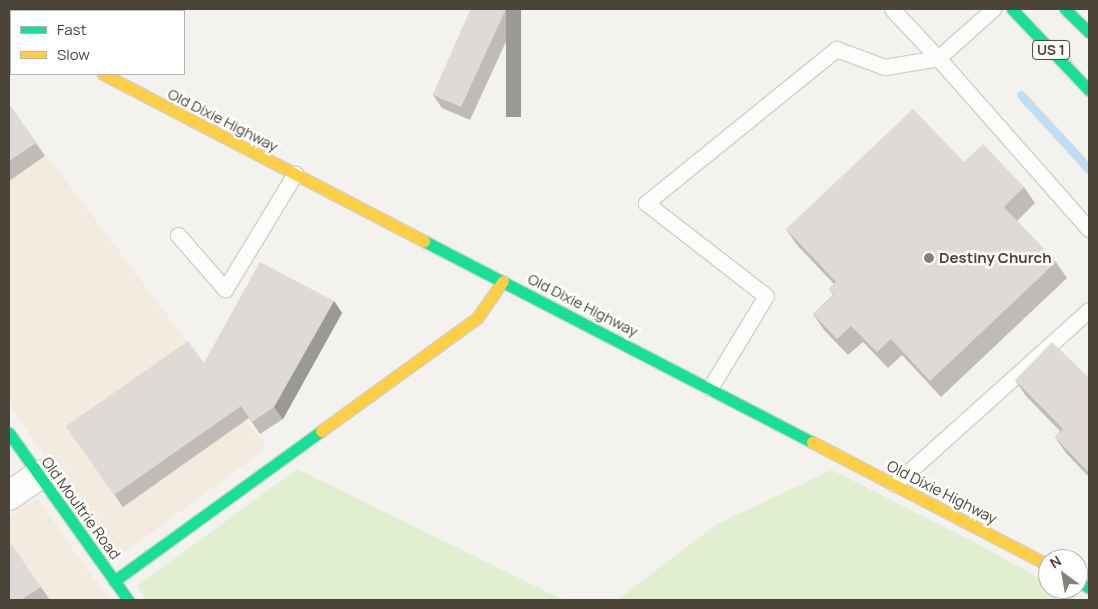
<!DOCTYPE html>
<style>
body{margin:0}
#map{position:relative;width:1098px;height:609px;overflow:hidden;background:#f4f2ee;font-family:Manrope,sans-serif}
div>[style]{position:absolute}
.commercial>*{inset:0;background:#f3ebdf}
.green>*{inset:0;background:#e1eecf}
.stream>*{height:9px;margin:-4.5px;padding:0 4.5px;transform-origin:4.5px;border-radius:4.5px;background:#c0ddf1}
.roads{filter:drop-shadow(1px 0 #d2d0cb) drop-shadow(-1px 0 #d2d0cb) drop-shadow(0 1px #d2d0cb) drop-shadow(0 -1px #d2d0cb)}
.lane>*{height:15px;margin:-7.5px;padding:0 7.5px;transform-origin:7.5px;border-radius:7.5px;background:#fdfdfc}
.street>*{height:28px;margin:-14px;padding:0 14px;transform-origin:14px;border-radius:14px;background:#fdfdfc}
.fast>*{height:11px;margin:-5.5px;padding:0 5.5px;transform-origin:5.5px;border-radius:5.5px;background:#16e098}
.slow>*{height:11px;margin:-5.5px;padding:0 5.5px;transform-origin:5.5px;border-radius:5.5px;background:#ffcf43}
.wall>*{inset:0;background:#bfbcb8}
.shaded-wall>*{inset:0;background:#9b9996;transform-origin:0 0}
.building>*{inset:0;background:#dedbd6}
.dots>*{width:14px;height:14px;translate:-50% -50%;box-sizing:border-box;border:2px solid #fff;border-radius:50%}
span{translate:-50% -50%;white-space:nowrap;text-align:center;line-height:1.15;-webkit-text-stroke:5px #fff;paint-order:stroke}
.shield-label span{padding:1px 4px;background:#fff;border:1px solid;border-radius:4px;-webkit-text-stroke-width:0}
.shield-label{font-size:14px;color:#4b4439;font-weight:700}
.street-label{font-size:15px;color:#4b4439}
.poi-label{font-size:15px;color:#4b4439;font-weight:700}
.left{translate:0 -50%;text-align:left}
.frame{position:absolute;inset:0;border:10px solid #4b4439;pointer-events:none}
.legend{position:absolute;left:10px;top:10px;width:175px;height:65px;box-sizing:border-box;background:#fff;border:1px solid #b7b4b0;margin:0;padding:6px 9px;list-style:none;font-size:15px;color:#4b4439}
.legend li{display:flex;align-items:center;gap:10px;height:25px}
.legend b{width:25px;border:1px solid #b7b4b0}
.north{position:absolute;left:1038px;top:549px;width:50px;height:50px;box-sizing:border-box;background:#fff;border:1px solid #b7b4b0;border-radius:50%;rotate:328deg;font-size:14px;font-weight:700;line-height:20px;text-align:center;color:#4b4439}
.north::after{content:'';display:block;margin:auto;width:18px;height:22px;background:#868178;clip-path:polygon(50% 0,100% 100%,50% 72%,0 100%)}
</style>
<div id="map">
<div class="commercial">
<div style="clip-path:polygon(9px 105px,267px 448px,117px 558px,9px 405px)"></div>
<div style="clip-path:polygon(37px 498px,109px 600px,9px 600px,9px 518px)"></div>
</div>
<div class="green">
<div style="clip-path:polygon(297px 469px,564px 600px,147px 600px,137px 586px)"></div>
<div style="clip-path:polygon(832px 470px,974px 542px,1048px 583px,1048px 589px,1059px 589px,1079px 600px,617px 600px,717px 524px)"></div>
</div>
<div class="stream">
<div style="left:1021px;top:95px;width:100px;rotate:47.4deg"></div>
</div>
<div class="roads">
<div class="lane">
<div style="left:892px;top:9px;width:67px;rotate:46.8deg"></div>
<div style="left:993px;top:9px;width:74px;rotate:138.3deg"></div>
<div style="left:938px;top:58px;width:228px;rotate:48.6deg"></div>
<div style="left:178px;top:235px;width:72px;rotate:49deg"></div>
<div style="left:225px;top:289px;width:135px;rotate:-58.7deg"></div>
<div style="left:710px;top:388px;width:108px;rotate:-58.7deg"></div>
<div style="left:766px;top:296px;width:152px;rotate:-142.2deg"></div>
<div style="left:646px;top:203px;width:245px;rotate:-39deg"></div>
<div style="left:836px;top:49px;width:52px;rotate:20.2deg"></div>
<div style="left:885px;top:67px;width:54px;rotate:-9.6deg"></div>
<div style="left:895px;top:484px;width:261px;rotate:-41.9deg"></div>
</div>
<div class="street">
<div style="left:9px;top:496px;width:37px;rotate:-35deg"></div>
</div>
<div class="fast">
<div style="left:1012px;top:9px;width:112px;rotate:46.5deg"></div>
<div style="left:1065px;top:9px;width:33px;rotate:44deg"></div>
<div style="left:424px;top:241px;width:437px;rotate:27.4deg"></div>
<div style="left:9px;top:433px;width:205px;rotate:54.5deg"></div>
<div style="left:114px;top:581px;width:256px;rotate:-35.9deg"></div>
<div style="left:1078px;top:581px;width:13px;rotate:32deg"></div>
</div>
<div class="slow">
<div style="left:9px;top:24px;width:2px;rotate:27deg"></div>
<div style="left:103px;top:74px;width:362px;rotate:27.5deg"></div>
<div style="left:321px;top:431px;width:193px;rotate:-35.9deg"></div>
<div style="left:477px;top:318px;width:45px;rotate:-54.9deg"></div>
<div style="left:812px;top:442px;width:266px;rotate:27.5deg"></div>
</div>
</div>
<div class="wall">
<div style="clip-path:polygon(142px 9px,172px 9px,168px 11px,144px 11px)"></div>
<div style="clip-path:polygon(471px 9px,521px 9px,470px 120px,442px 108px,433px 95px)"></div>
<div style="clip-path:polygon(11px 107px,45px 156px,9px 181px,9px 109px)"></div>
<div style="clip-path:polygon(964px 162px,1024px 187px,1035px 203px,1017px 221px,1056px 262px,1067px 278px,941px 397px,902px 355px,888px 368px,863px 342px,848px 355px,824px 330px,813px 314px,833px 295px,829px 289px,834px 284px,797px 245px,786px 229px)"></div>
<div style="clip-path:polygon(334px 301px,342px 313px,283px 419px,260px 434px,249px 418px,123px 507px,66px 426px,204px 363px)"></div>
<div style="clip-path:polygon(1089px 372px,1089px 477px,1066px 453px,1055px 437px,1060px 431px,1026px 396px,1015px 380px,1087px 376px)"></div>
<div style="clip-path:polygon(9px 542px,50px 600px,9px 600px)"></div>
</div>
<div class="shaded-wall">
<div style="left:506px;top:9px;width:15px;height:108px"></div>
<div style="clip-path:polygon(334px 301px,342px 313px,283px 419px,274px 407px)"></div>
</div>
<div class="building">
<div style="clip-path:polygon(142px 9px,151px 9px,147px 11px,144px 11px)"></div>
<div style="clip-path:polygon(471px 9px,506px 9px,461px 107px,433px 95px)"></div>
<div style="clip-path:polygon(11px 107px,36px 143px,9px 161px,9px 109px)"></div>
<div style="clip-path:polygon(913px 109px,964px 162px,983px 144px,1024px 187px,1004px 207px,1056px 262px,930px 381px,891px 339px,877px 352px,851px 326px,837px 339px,813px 314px,834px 295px,829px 289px,836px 282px,786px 229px)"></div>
<div style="clip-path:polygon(260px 262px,334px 301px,274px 407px,252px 422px,241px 406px,114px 495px,66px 426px,188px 341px,204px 363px)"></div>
<div style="clip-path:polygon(1052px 342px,1087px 376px,1089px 372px,1089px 473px,1055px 437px,1063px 429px,1015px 380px)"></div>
<div style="clip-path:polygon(9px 542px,41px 587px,21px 600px,9px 600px)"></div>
</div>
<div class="dots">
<div style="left:929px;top:258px;background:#868178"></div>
</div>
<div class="shield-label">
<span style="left:1051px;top:50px">US 1</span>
</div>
<div class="street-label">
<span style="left:223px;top:120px;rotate:27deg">Old Dixie Highway</span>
<span style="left:583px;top:305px;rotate:27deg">Old Dixie Highway</span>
<span style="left:942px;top:492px;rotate:27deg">Old Dixie Highway</span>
<span style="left:81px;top:508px;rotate:54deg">Old Moultrie Road</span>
</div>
<div class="poi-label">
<span class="left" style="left:939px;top:258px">Destiny Church</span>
</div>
<div class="frame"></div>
<ul class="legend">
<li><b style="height:6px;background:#16e098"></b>Fast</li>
<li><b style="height:6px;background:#ffcf43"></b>Slow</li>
</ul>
<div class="north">N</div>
</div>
